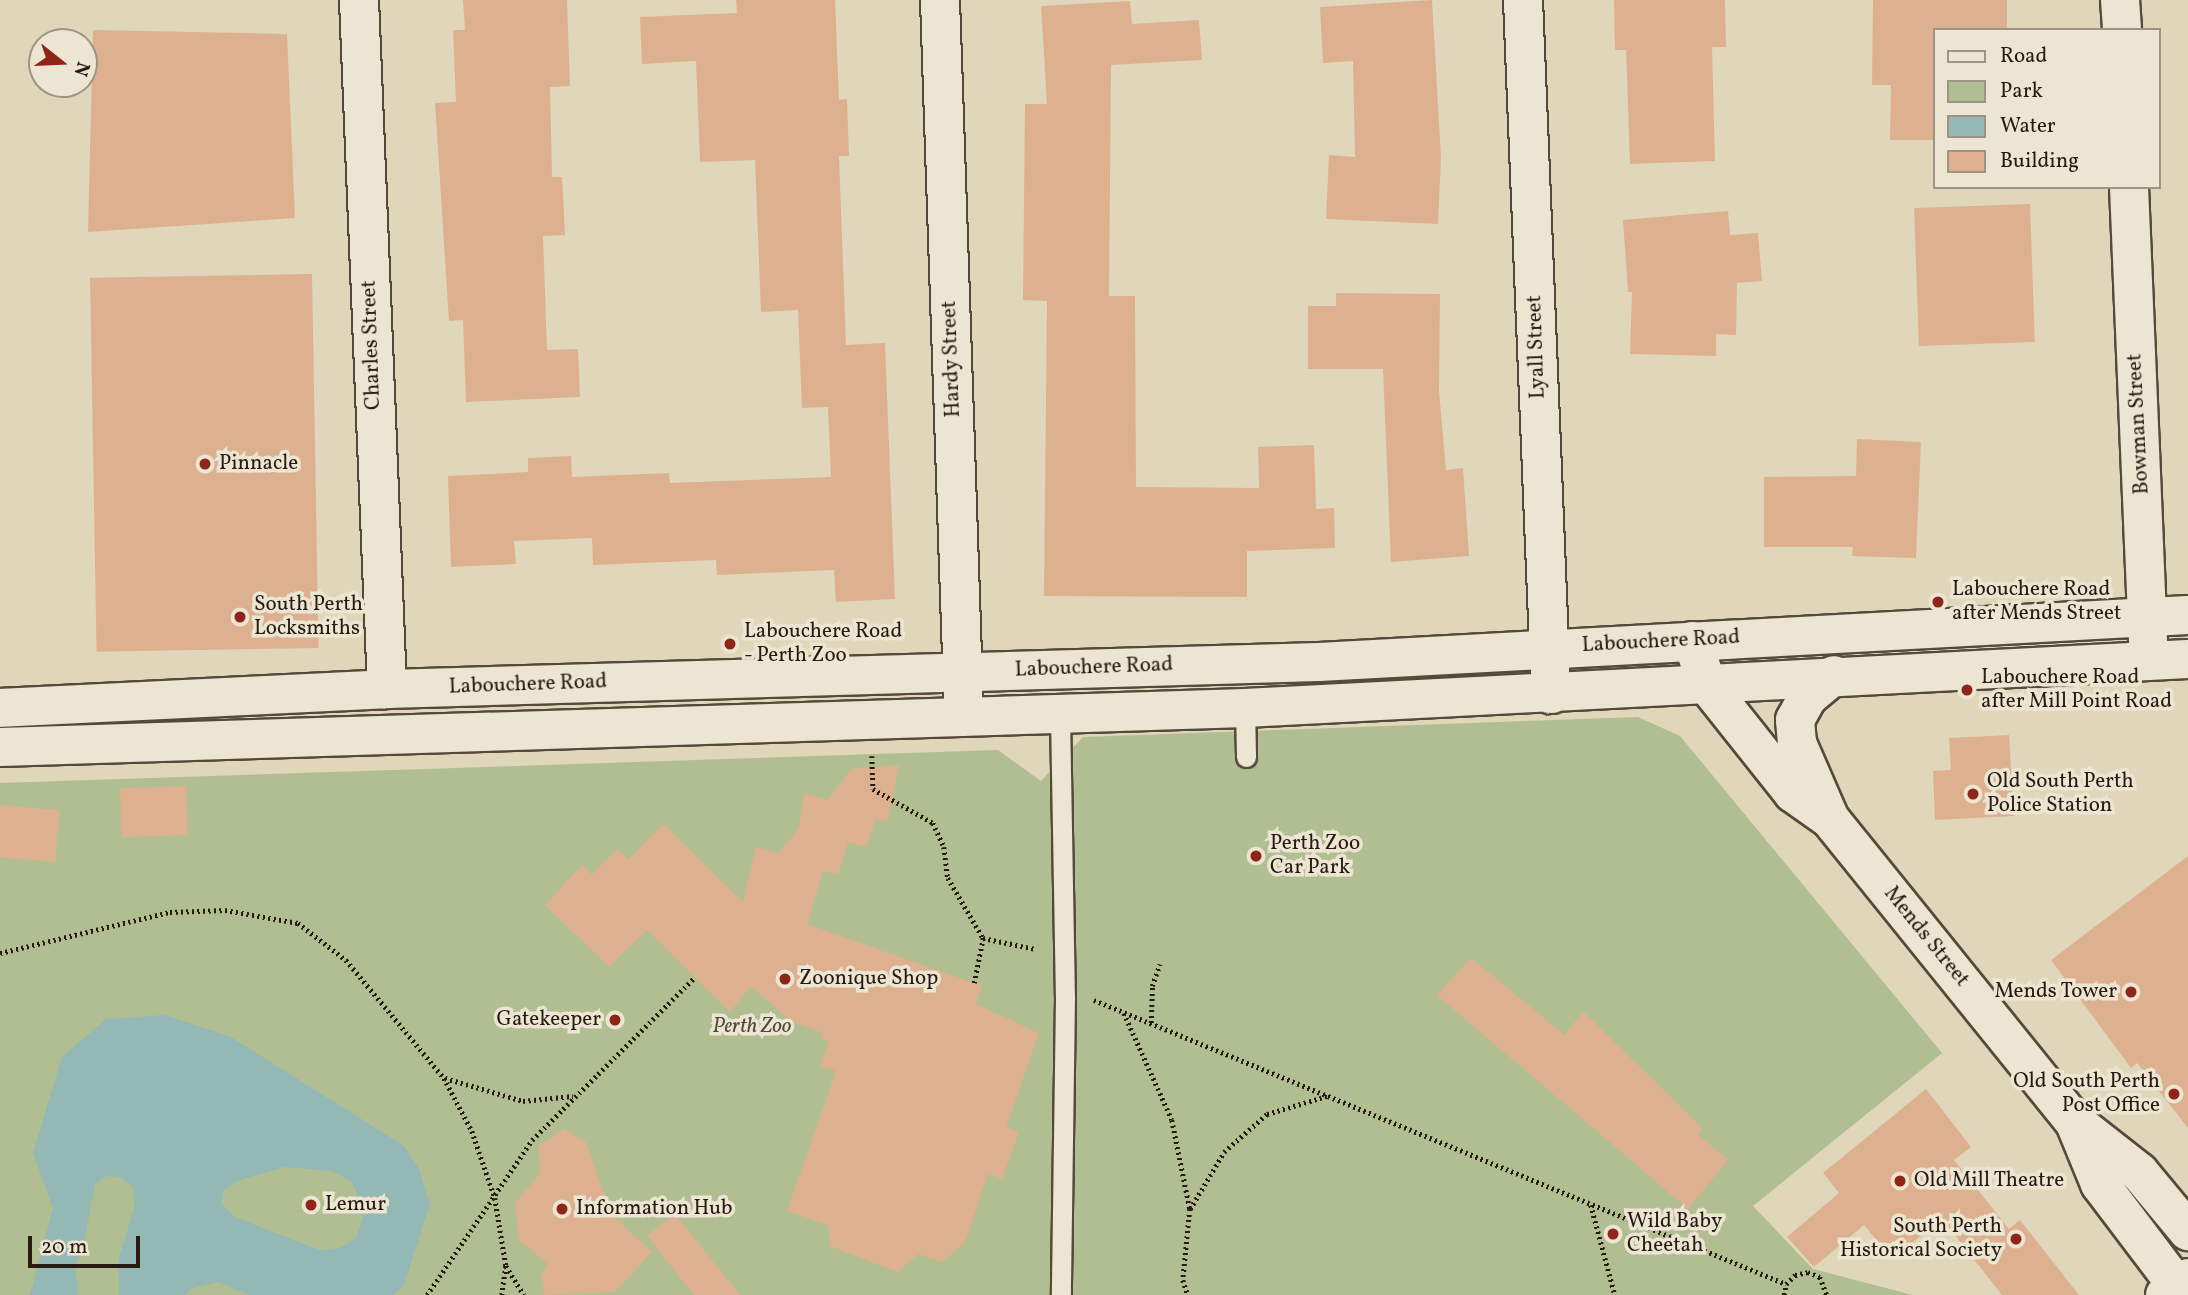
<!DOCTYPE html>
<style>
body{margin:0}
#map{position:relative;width:2188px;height:1295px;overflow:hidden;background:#e0d7ba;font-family:Vollkorn,serif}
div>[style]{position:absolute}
.green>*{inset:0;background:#b1be91}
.water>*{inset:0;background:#94b8b5}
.building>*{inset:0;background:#ddb18f;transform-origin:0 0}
.path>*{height:4.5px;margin-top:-2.25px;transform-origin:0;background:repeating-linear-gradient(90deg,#271a11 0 2px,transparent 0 5.5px)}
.roads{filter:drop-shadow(2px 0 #55493b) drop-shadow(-2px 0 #55493b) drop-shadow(0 2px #55493b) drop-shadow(0 -2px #55493b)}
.service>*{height:19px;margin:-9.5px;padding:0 9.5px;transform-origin:9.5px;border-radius:9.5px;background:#ebe5d2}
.minor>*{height:38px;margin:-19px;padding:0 19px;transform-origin:19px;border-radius:19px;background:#ebe5d2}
.secondary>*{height:38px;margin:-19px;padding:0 19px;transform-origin:19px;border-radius:19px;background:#ebe5d2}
.dots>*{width:19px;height:19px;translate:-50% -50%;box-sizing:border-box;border:4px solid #ebe5d2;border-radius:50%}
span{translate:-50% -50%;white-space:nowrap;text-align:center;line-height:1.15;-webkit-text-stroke:7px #ebe5d2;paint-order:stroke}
.street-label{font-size:21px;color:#271a11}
.poi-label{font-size:21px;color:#271a11}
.left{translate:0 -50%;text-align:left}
.right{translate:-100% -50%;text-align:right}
.park-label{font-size:21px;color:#504b37;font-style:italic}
.legend{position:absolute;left:1933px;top:28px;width:228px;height:161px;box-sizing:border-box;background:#ebe5d2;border:2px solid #9d9485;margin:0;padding:9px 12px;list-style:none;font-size:21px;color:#271a11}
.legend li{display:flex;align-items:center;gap:14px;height:35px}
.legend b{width:35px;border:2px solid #9d9485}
.north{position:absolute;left:28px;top:28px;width:70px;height:70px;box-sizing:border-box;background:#ebe5d2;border:2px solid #9d9485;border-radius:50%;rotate:108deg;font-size:19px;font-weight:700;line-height:28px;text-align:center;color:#271a11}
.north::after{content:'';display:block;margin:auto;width:24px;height:32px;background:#8f2418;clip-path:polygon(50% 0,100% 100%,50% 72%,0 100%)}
.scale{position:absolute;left:28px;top:1236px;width:112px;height:32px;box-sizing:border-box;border:4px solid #271a11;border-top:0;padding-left:9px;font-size:21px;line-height:24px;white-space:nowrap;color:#271a11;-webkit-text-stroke:5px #ebe5d2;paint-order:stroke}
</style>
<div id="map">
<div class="green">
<div style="clip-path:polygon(1638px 717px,1680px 736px,1942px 1053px,1753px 1206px,1813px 1269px,1913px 1295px,0 1295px,0 783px,998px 750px,1041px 781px,1083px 737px)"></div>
</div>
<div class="water">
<div style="clip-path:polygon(evenodd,165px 1015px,231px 1037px,404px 1146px,419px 1169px,430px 1204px,404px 1285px,393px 1295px,250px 1295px,218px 1282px,190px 1289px,186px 1295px,119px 1295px,119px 1258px,135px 1205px,132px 1186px,120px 1177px,106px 1176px,95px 1184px,83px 1249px,75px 1266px,78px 1295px,30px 1295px,53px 1208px,33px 1153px,62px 1057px,106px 1019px,165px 1015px,284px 1167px,332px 1171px,352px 1182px,365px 1211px,356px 1238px,340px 1248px,320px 1250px,235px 1217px,222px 1204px,223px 1190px,237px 1181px,284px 1167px)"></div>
</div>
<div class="building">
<div style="clip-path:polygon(463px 0,567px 0,570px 86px,550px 87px,552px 177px,562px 177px,565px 235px,543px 236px,547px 350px,578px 349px,580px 397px,466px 402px,463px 320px,449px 321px,435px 103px,456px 102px,453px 30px,465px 30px)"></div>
<div style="clip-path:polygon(736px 0,835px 0,839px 100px,847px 99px,849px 156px,839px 156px,846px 345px,885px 343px,895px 599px,836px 602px,834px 570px,717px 575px,716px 560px,593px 565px,592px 538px,514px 541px,516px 564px,451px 567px,448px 476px,528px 472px,528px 458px,571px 456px,572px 477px,669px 473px,670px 483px,831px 477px,828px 407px,802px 408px,798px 310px,761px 312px,755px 160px,700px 162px,696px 61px,642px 64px,640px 17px,737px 13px)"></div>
<div style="clip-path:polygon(1432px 0,1441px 158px,1438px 224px,1326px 219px,1329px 155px,1355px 157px,1353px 61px,1323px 63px,1320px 7px)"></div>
<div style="clip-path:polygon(1614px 0,1725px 0,1726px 47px,1712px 47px,1715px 161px,1630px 164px,1626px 50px,1615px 50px)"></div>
<div style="clip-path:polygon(1873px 0,2007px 0,2007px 30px,1934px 30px,1934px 140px,1890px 140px,1891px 85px,1872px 85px)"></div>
<div style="clip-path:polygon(1130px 1px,1132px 24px,1199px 20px,1202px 60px,1111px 65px,1109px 296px,1135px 296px,1136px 487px,1259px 488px,1258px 447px,1314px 445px,1316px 509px,1334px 508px,1335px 548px,1247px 551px,1247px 597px,1044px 596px,1047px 301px,1023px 300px,1025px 104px,1047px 104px,1041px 6px)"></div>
<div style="clip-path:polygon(93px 30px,287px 34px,295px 218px,88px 232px)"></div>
<div style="left:2030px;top:204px;width:138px;height:116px;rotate:88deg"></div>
<div style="clip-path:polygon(1728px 211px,1730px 235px,1758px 233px,1762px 281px,1737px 283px,1736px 335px,1716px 334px,1716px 356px,1630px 354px,1632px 292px,1628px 292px,1623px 220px)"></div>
<div style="left:312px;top:274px;width:374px;height:222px;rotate:89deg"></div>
<div style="clip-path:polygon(1336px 293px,1440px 294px,1439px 391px,1446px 470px,1463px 468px,1469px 556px,1391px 562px,1383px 369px,1308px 369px,1308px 306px,1336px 306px)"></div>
<div style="clip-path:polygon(1857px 439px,1921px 442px,1916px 558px,1852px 556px,1853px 547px,1764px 547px,1764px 477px,1856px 476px)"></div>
<div style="clip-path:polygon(2009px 735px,2014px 816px,1935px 820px,1933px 771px,1951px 770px,1949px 738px)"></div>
<div style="clip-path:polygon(899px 765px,887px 822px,876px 818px,866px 847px,848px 842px,838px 875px,823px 871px,807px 924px,982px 986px,976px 1004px,1039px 1033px,1006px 1127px,1019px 1132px,1002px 1179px,988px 1174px,965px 1242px,942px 1262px,918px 1254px,898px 1272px,830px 1246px,828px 1225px,787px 1211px,836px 1071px,820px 1066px,829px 1041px,820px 1038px,823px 1033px,790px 1021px,751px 986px,730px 1012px,647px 930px,609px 967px,545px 905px,582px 865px,592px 875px,617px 849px,628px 860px,663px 824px,743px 902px,756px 847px,779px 853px,799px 828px,804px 793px,828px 800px,851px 769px)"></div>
<div style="left:186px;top:786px;width:49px;height:66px;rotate:88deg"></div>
<div style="left:0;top:805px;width:60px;height:52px;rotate:5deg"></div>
<div style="clip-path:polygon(2188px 856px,2188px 1128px,2137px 1063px,2131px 1068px,2051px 960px)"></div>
<div style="clip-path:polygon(1471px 958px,1565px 1035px,1583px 1011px,1702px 1128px,1697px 1134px,1728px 1160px,1688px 1209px,1437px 995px)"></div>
<div style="clip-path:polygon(1926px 1089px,1971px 1147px,1954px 1160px,2009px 1229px,2020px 1220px,2079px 1295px,2002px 1295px,1942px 1219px,1892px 1259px,1864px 1225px,1814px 1267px,1787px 1237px,1839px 1193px,1823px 1173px)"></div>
<div style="clip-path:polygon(563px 1129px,586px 1142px,611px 1214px,652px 1252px,615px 1292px,544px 1295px,541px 1277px,548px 1264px,519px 1240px,515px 1204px,540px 1173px,539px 1146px)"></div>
<div style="clip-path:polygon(675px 1214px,740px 1295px,694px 1295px,647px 1236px)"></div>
</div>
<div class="path">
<div style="left:872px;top:756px;width:33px;rotate:88deg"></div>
<div style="left:873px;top:789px;width:69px;rotate:29.5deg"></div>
<div style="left:933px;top:823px;width:26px;rotate:65deg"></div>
<div style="left:944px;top:847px;width:31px;rotate:83deg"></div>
<div style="left:948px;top:878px;width:69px;rotate:59.7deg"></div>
<div style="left:983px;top:938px;width:53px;rotate:11.9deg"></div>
<div style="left:0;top:953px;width:175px;rotate:-13.6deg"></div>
<div style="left:170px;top:912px;width:55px;rotate:-2.1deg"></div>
<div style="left:225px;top:910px;width:74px;rotate:10.1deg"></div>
<div style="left:298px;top:923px;width:61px;rotate:37.6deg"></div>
<div style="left:346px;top:960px;width:153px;rotate:50.3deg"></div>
<div style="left:444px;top:1078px;width:60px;rotate:62.2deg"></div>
<div style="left:472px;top:1131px;width:71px;rotate:71.1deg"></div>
<div style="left:495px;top:1198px;width:69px;rotate:80.8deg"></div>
<div style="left:506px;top:1266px;width:29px;rotate:98deg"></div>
<div style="left:974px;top:983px;width:46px;rotate:-78.7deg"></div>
<div style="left:1094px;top:1000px;width:748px;rotate:22.31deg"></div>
<div style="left:1124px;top:1013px;width:117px;rotate:65.8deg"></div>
<div style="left:1172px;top:1120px;width:91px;rotate:78.6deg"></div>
<div style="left:1190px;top:1209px;width:71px;rotate:95.6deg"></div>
<div style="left:1183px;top:1280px;width:16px;rotate:72deg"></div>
<div style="left:1151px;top:1023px;width:37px;rotate:-88deg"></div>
<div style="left:1152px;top:986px;width:23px;rotate:-70deg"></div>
<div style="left:445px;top:1078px;width:81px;rotate:16.4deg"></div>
<div style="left:523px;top:1101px;width:50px;rotate:-5.7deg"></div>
<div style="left:1591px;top:1205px;width:93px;rotate:75.1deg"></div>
<div style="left:1190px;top:1209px;width:66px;rotate:-59.2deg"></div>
<div style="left:1224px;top:1152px;width:57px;rotate:-41.5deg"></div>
<div style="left:1267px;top:1114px;width:63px;rotate:-16.7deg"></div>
<div style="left:506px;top:1266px;width:34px;rotate:58deg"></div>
<div style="left:427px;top:1295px;width:187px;rotate:-55.9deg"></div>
<div style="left:532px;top:1140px;width:229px;rotate:-45deg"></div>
<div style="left:1784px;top:1295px;width:11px;rotate:-80deg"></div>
<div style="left:1786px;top:1284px;width:13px;rotate:-45deg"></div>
<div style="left:1795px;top:1275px;width:13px;rotate:-13deg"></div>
<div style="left:1808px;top:1272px;width:13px;rotate:23deg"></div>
<div style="left:1820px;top:1277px;width:19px;rotate:69deg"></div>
</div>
<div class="roads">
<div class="service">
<div style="left:1245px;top:708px;width:49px;rotate:88.8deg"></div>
<div style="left:1060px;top:715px;width:282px;rotate:89deg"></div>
<div style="left:1065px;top:997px;width:298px;rotate:90.8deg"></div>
</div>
<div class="minor">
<div style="left:359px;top:0;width:690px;rotate:87.67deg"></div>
<div style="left:940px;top:0;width:717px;rotate:88.08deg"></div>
<div style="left:1523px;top:0;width:695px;rotate:87.69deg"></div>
<div style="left:2120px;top:0;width:30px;rotate:86deg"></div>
<div style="left:2129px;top:187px;width:474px;rotate:87.6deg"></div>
<div style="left:1692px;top:641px;width:48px;rotate:70.4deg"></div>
<div style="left:1708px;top:686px;width:137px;rotate:51.5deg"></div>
<div style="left:1793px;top:793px;width:45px;rotate:35.1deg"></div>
<div style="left:1830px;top:819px;width:388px;rotate:51.1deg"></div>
<div style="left:2074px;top:1121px;width:83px;rotate:38.1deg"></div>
<div style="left:2139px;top:1172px;width:77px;rotate:50.3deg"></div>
<div style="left:1830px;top:819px;width:83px;rotate:-113.5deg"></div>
<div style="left:1797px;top:743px;width:23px;rotate:-95deg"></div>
<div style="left:1795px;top:720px;width:26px;rotate:-61deg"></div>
<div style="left:1808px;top:697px;width:34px;rotate:-40deg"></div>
<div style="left:2075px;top:1123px;width:66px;rotate:67.7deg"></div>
<div style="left:2100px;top:1184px;width:139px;rotate:52.9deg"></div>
</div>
<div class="secondary">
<div style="left:0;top:708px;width:387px;rotate:-2.8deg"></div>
<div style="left:387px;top:689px;width:932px;rotate:-1.66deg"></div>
<div style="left:1319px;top:662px;width:870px;rotate:-3.1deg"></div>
<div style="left:0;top:747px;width:1246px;rotate:-1.79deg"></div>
<div style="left:1245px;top:708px;width:944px;rotate:-2.97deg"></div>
<div style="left:2165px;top:1295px;width:29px;rotate:-36deg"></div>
</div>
</div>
<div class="dots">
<div style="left:205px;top:464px;background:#8f2418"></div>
<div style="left:1938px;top:602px;background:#8f2418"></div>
<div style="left:240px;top:617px;background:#8f2418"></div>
<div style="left:730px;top:644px;background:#8f2418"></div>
<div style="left:1967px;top:690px;background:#8f2418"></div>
<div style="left:1973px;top:794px;background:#8f2418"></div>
<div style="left:1256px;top:856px;background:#8f2418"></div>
<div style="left:785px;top:979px;background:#8f2418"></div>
<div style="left:2131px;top:992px;background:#8f2418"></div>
<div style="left:615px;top:1020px;background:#8f2418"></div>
<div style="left:2174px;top:1094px;background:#8f2418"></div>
<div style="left:1900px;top:1181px;background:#8f2418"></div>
<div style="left:311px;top:1205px;background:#8f2418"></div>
<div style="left:562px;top:1209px;background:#8f2418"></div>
<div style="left:1613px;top:1234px;background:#8f2418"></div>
<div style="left:2016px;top:1239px;background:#8f2418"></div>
</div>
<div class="street-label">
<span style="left:372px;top:345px;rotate:-92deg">Charles Street</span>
<span style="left:1537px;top:347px;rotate:-92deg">Lyall Street</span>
<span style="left:952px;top:359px;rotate:-92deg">Hardy Street</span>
<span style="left:2139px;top:424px;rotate:-93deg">Bowman Street</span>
<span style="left:1661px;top:642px;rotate:-3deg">Labouchere Road</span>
<span style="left:1094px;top:668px;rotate:-2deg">Labouchere Road</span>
<span style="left:528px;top:685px;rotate:-2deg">Labouchere Road</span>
<span style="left:1926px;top:937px;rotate:51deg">Mends Street</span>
</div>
<div class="poi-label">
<span class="left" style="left:219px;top:464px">Pinnacle</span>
<span class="left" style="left:1952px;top:602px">Labouchere Road<br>after Mends Street</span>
<span class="left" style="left:254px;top:617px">South Perth<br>Locksmiths</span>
<span class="left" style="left:744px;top:644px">Labouchere Road<br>- Perth Zoo</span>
<span class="left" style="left:1981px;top:690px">Labouchere Road<br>after Mill Point Road</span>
<span class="left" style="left:1987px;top:794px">Old South Perth<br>Police Station</span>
<span class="left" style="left:1270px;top:856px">Perth Zoo<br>Car Park</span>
<span class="left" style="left:799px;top:979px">Zoonique Shop</span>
<span class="right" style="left:2117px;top:992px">Mends Tower</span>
<span class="right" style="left:601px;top:1020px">Gatekeeper</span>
<span class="right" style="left:2160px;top:1094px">Old South Perth<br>Post Office</span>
<span class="left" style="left:1914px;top:1181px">Old Mill Theatre</span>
<span class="left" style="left:325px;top:1205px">Lemur</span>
<span class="left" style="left:576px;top:1209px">Information Hub</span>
<span class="left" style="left:1627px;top:1234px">Wild Baby<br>Cheetah</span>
<span class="right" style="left:2002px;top:1239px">South Perth<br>Historical Society</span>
</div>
<div class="park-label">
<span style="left:752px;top:1027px">Perth Zoo</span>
</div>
<ul class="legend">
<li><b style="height:9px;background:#ebe5d2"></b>Road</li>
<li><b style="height:19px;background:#b1be91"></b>Park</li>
<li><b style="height:19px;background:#94b8b5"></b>Water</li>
<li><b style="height:19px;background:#ddb18f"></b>Building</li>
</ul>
<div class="north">N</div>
<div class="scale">20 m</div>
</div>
